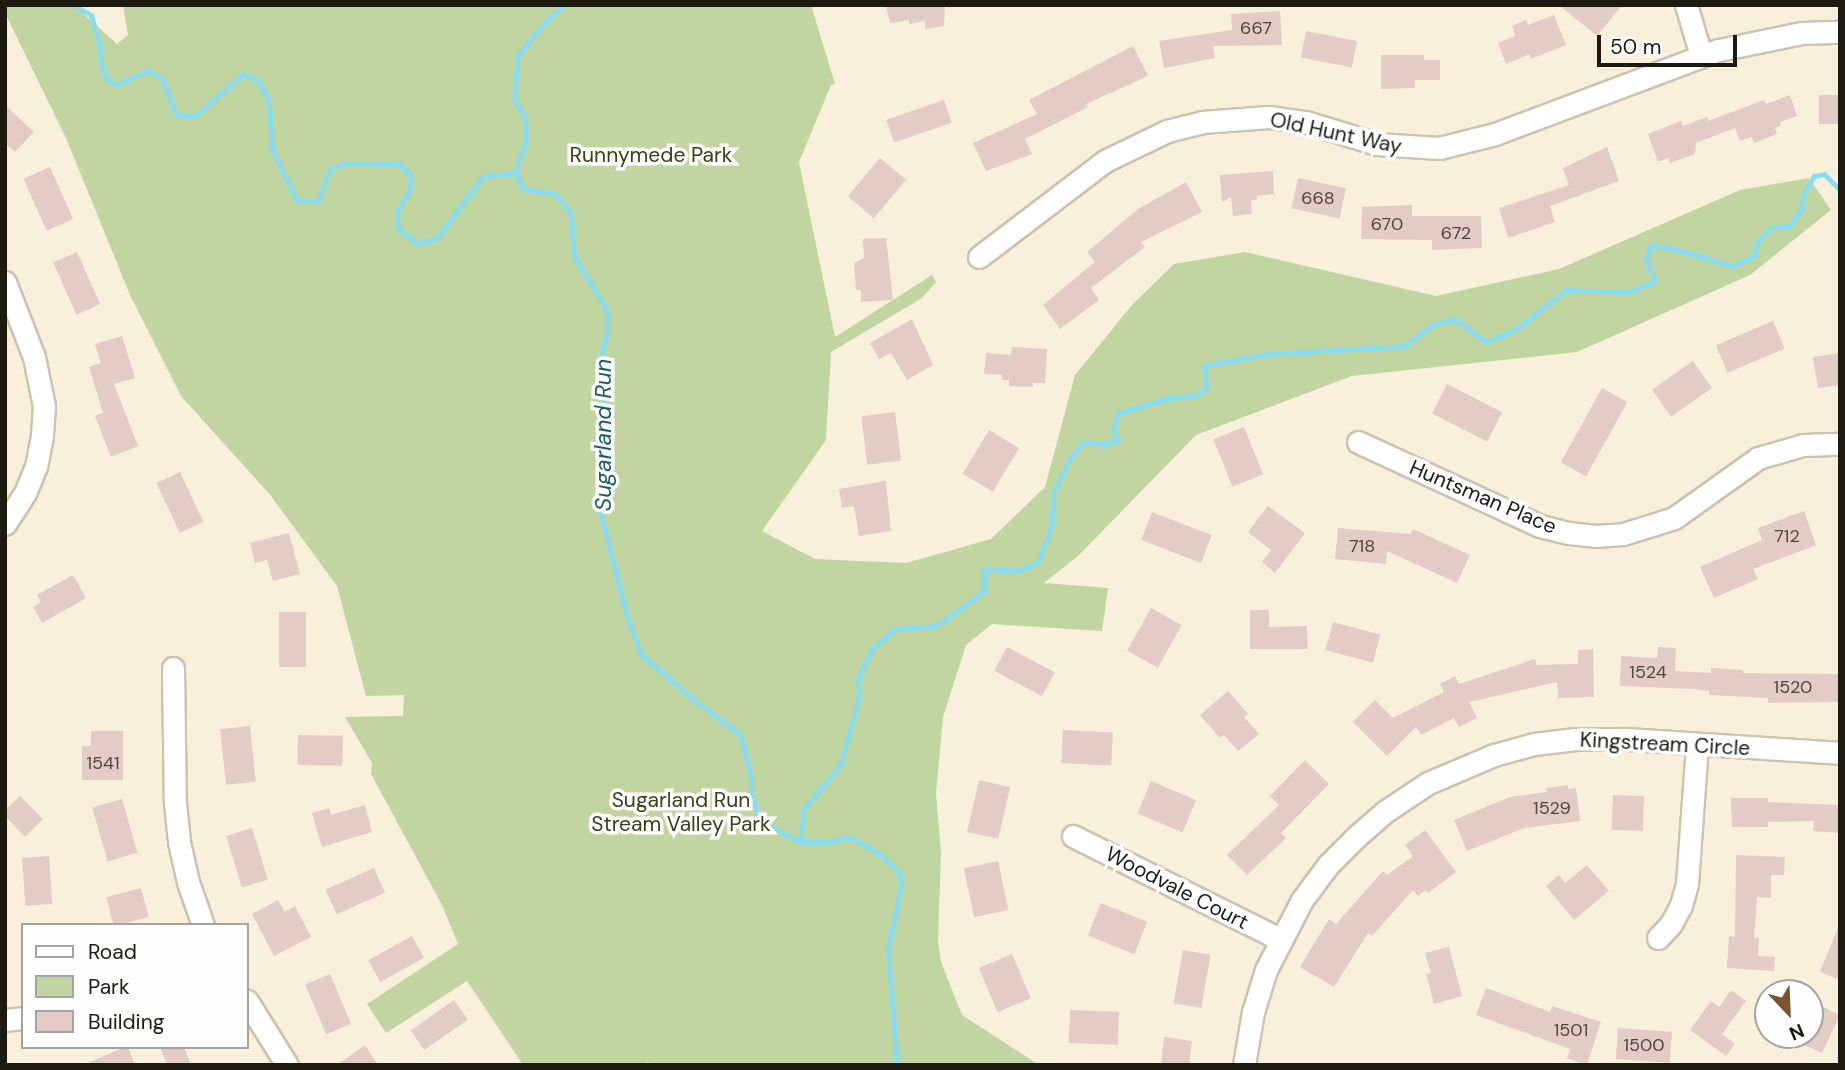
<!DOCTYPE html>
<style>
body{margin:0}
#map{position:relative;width:1845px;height:1070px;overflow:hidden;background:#f9f0db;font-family:"DM Sans",sans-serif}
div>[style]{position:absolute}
.green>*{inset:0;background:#c0d59f}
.stream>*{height:5px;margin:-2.5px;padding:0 2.5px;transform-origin:2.5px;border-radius:2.5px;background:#89ddf2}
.building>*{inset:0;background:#e3cbc6;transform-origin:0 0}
.roads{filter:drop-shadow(2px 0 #ccc3af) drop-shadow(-2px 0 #ccc3af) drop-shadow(0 2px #ccc3af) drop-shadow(0 -2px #ccc3af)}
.minor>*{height:21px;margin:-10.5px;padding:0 10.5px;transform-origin:10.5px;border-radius:10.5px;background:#fff}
span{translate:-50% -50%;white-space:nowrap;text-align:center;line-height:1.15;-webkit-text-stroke:7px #fefefe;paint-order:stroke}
.number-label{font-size:18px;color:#4e463f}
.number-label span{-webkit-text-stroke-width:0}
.street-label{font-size:21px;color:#1d1a12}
.park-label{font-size:21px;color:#344316}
.water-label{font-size:23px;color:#185d6c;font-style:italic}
.frame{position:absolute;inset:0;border:7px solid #1d1a12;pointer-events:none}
.legend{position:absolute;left:21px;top:923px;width:228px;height:126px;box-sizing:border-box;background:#fefefe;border:2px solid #a4a3a0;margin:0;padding:9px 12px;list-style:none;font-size:21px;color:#1d1a12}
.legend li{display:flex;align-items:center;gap:14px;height:35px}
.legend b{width:35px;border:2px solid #a4a3a0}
.north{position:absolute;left:1754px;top:979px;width:70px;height:70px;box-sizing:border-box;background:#fefefe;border:2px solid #a4a3a0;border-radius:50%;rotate:157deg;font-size:19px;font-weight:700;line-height:28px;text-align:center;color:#1d1a12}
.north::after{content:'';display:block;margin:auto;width:24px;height:32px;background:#79552e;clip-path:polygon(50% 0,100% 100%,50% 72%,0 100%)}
.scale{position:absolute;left:1597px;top:35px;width:140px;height:32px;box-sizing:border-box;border:4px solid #1d1a12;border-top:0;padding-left:9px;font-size:21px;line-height:24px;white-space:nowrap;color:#1d1a12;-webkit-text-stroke:5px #fefefe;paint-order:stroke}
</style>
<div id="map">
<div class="green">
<div style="clip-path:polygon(5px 5px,74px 5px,117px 44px,128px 35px,123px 5px,811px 5px,835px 84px,831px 85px,799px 162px,835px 337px,932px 275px,936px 282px,922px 298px,831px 352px,826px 440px,762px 531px,815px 559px,906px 563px,991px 539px,1045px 487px,1075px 375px,1132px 305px,1174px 264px,1245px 252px,1436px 296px,1559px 269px,1740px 190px,1809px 178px,1831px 210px,1750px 275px,1577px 352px,1352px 376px,1196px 435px,1079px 555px,1044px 583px,1108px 588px,1102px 631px,992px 624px,966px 645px,943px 717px,936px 794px,941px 852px,938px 941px,941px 962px,962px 1015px,1039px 1065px,653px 1065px,648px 1062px,640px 1065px,523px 1065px,467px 981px,386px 1033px,367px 1004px,458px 944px,442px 905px,371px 774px,372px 763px,345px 717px,403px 716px,404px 695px,366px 696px,337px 586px,271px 496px,181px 396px,130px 295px,66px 138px,5px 13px)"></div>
</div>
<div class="stream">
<div style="left:73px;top:5px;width:21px;rotate:29deg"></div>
<div style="left:91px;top:15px;width:32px;rotate:74deg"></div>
<div style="left:100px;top:46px;width:19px;rotate:87deg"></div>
<div style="left:101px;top:65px;width:15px;rotate:67deg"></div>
<div style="left:107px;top:79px;width:11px;rotate:34deg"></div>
<div style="left:116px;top:85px;width:35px;rotate:-25deg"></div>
<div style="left:148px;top:70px;width:17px;rotate:33deg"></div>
<div style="left:162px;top:79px;width:38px;rotate:68deg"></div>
<div style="left:176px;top:114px;width:15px;rotate:8deg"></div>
<div style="left:191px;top:116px;width:9px;rotate:-21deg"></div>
<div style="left:199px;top:113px;width:59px;rotate:-41.6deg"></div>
<div style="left:243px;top:74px;width:17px;rotate:24deg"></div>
<div style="left:259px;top:81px;width:23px;rotate:65deg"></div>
<div style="left:269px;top:102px;width:47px;rotate:86.3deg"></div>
<div style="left:272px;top:149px;width:58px;rotate:64.3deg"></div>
<div style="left:297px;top:201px;width:21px"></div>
<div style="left:318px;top:201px;width:33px;rotate:-70deg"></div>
<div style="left:329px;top:170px;width:17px;rotate:-24deg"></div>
<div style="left:345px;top:163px;width:54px;rotate:1.1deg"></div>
<div style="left:399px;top:164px;width:16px;rotate:43deg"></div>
<div style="left:411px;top:175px;width:16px;rotate:97deg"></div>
<div style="left:409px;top:191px;width:23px;rotate:121deg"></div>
<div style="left:397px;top:211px;width:18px;rotate:87deg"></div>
<div style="left:398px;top:229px;width:25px;rotate:37deg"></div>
<div style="left:418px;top:244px;width:20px;rotate:-18deg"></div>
<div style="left:437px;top:238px;width:77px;rotate:-53.4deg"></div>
<div style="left:483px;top:176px;width:32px;rotate:-5deg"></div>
<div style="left:564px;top:5px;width:27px;rotate:138deg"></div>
<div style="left:544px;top:23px;width:41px;rotate:129.1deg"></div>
<div style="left:518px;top:55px;width:43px;rotate:95.3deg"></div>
<div style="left:514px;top:98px;width:24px;rotate:62deg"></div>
<div style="left:525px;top:119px;width:20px;rotate:87deg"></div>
<div style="left:526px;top:139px;width:36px;rotate:108deg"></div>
<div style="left:515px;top:173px;width:18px;rotate:61deg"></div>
<div style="left:524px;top:189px;width:32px;rotate:9deg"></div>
<div style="left:556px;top:194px;width:25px;rotate:53deg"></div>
<div style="left:571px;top:214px;width:42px;rotate:85.9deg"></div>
<div style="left:574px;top:256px;width:63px;rotate:58.6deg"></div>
<div style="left:607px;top:310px;width:23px;rotate:90deg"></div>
<div style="left:607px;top:333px;width:34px;rotate:105deg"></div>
<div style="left:598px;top:366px;width:69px;rotate:81.6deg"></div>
<div style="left:608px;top:434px;width:74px;rotate:97deg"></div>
<div style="left:599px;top:507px;width:113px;rotate:75.6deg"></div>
<div style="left:627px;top:616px;width:40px;rotate:69.8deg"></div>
<div style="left:641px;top:654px;width:70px;rotate:41deg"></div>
<div style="left:694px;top:700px;width:57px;rotate:36.5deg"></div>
<div style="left:740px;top:734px;width:42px;rotate:75deg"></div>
<div style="left:751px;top:775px;width:20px;rotate:90deg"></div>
<div style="left:751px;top:795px;width:27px;rotate:70deg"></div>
<div style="left:760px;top:820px;width:46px;rotate:28.8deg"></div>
<div style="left:800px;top:842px;width:25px"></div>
<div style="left:825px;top:842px;width:25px;rotate:-11deg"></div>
<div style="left:850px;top:837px;width:34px;rotate:30deg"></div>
<div style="left:880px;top:854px;width:28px;rotate:45deg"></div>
<div style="left:900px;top:874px;width:12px;rotate:85deg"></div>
<div style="left:901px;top:886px;width:64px;rotate:101.7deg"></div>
<div style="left:888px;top:949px;width:116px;rotate:85.6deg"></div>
<div style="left:800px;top:842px;width:33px;rotate:-83deg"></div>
<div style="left:804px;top:809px;width:57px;rotate:-50.7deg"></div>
<div style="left:840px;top:765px;width:70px;rotate:-74.2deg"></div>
<div style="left:859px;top:698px;width:20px;rotate:-93deg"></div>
<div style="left:858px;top:678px;width:31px;rotate:-65deg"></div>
<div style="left:871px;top:650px;width:32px;rotate:-41deg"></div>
<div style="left:895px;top:629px;width:40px;rotate:-4.3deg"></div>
<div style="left:935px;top:626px;width:30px;rotate:-34deg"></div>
<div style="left:960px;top:609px;width:30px;rotate:-37deg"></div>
<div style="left:984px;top:591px;width:22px;rotate:-90deg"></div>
<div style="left:984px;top:569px;width:33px;rotate:3deg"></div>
<div style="left:1017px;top:571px;width:23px;rotate:-23deg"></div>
<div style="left:1038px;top:562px;width:39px;rotate:-69deg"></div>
<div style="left:1052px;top:526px;width:33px;rotate:-88deg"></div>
<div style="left:1053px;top:493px;width:37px;rotate:-64deg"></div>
<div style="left:1069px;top:460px;width:23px;rotate:-52deg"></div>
<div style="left:1083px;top:442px;width:22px;rotate:5deg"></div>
<div style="left:1105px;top:444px;width:14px;rotate:-17deg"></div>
<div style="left:1118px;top:440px;width:10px;rotate:-119deg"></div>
<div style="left:1113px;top:431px;width:19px;rotate:-74deg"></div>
<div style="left:1118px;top:413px;width:54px;rotate:-16.1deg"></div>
<div style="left:1170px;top:398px;width:24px;rotate:-5deg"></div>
<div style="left:1194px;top:396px;width:15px;rotate:-32deg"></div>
<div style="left:1207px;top:388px;width:22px;rotate:-98deg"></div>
<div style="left:1204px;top:366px;width:19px;rotate:-12deg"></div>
<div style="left:1223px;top:362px;width:44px;rotate:-10.5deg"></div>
<div style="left:1266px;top:354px;width:139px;rotate:-3.3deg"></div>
<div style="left:1405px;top:346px;width:34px;rotate:-38deg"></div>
<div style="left:1432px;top:325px;width:24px;rotate:-15deg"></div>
<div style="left:1455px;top:319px;width:39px;rotate:36deg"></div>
<div style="left:1487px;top:342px;width:35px;rotate:-25deg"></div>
<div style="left:1519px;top:327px;width:60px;rotate:-38.2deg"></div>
<div style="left:1566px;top:290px;width:63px;rotate:1.8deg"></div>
<div style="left:1629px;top:292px;width:28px;rotate:-23deg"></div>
<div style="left:1655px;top:281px;width:23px;rotate:-113deg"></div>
<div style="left:1646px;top:260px;width:15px;rotate:-74deg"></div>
<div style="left:1650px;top:246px;width:20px;rotate:6deg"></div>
<div style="left:1670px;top:248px;width:66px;rotate:15.9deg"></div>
<div style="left:1733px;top:266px;width:25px;rotate:-27deg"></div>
<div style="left:1755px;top:255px;width:11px;rotate:-85deg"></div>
<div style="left:1756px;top:244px;width:23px;rotate:-49deg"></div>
<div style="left:1771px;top:227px;width:19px;rotate:-3deg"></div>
<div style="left:1790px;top:226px;width:22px;rotate:-56deg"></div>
<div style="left:1802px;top:208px;width:13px;rotate:-86deg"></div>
<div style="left:1803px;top:195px;width:22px;rotate:-60deg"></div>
<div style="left:1814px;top:176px;width:10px;rotate:-11deg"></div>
<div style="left:1824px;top:174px;width:23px;rotate:45deg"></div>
</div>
<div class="building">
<div style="clip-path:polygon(886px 5px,945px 5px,944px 26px,926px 29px,924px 17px,924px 21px,909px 24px,909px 20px,890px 23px)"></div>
<div style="clip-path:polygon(1559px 5px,1622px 5px,1597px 36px)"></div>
<div style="clip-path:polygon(1280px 11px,1282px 45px,1213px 46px,1215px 58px,1164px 68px,1159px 41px,1232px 30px,1231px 14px)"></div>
<div style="clip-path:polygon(1554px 15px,1566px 45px,1531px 59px,1530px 54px,1506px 64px,1498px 43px,1515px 36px,1512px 26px,1526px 20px,1528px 25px)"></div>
<div style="left:1306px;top:31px;width:52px;height:27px;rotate:11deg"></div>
<div style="clip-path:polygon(1133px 46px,1148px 76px,1086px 104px,1088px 107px,1025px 139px,1032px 154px,986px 171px,973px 143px,1037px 114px,1029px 100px)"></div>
<div style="clip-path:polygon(1381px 55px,1424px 55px,1424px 60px,1440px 60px,1440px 80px,1415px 80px,1415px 88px,1381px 89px)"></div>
<div style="clip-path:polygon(1790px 95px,1797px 116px,1780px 122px,1781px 126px,1775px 128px,1777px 134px,1754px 143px,1752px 137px,1740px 141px,1735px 128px,1696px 143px,1695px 154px,1670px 163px,1668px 158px,1658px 162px,1648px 134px,1681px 121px,1683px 126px,1707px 117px,1708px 121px,1764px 100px,1766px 104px)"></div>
<div style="left:1840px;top:95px;width:29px;height:21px;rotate:90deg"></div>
<div style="left:944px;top:100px;width:24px;height:61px;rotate:71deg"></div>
<div style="clip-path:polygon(5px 105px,34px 132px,15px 152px,5px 143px)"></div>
<div style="clip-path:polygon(1607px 147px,1619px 181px,1550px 206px,1555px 222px,1508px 238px,1499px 208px,1569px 185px,1563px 168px)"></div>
<div style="left:880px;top:158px;width:34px;height:50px;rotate:40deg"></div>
<div style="left:50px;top:167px;width:57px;height:29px;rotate:66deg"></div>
<div style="clip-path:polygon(1273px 171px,1274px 194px,1257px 196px,1257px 200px,1251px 200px,1252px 214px,1233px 216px,1231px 197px,1222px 202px,1220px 175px)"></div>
<div style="left:1298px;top:178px;width:49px;height:31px;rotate:12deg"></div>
<div style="clip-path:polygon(1186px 182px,1202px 212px,1141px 242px,1145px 247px,1091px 288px,1099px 300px,1060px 329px,1043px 305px,1095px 262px,1087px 252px,1138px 209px)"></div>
<div style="clip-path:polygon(1412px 205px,1412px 216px,1481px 216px,1482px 248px,1432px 250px,1432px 240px,1361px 239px,1362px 207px)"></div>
<div style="clip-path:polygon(886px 238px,893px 300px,861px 302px,861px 290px,856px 290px,854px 263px,864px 258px,863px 239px)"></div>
<div style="left:77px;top:252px;width:57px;height:26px;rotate:66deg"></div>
<div style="clip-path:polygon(912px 319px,933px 365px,907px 380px,891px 353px,879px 359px,870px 343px)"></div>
<div style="left:1773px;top:321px;width:30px;height:62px;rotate:67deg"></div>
<div style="clip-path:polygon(122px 336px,135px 378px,114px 384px,138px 446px,111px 457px,95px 416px,103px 413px,89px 367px,101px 363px,95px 344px)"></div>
<div style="clip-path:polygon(1012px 347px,1047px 349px,1045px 383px,1033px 383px,1033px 387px,1009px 386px,1009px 380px,1002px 380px,1002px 375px,984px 374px,986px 353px,1011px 355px)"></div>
<div style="clip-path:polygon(1840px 353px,1840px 385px,1818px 388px,1813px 357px)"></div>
<div style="left:1693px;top:361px;width:33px;height:50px;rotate:55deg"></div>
<div style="left:1447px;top:384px;width:62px;height:33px;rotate:27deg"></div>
<div style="left:1602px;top:388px;width:29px;height:85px;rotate:29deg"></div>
<div style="left:895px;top:412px;width:49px;height:34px;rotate:83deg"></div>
<div style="left:1244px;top:427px;width:51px;height:33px;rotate:68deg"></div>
<div style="left:989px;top:430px;width:35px;height:51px;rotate:31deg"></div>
<div style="left:180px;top:472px;width:55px;height:26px;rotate:65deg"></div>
<div style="clip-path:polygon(886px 481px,891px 531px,859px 536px,854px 506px,842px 508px,839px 489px)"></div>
<div style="clip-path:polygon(1268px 506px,1305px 533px,1275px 573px,1262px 562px,1271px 550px,1248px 532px)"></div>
<div style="clip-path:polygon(1804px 511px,1816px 545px,1753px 569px,1758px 579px,1714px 598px,1700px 567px,1762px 540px,1758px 528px)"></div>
<div style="left:1152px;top:512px;width:64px;height:30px;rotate:21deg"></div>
<div style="clip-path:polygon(1338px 528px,1410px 534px,1413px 529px,1470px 555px,1457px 583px,1387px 551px,1386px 564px,1335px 559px)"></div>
<div style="clip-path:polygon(289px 533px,300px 574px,273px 581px,267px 560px,255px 563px,250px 543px)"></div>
<div style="clip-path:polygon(73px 575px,86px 598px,42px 623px,33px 607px,41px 602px,37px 595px)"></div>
<div style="left:1151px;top:608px;width:35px;height:49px;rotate:29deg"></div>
<div style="clip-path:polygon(1250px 610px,1269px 610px,1269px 627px,1307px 626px,1308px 649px,1250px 649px)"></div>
<div style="left:279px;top:612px;width:27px;height:55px"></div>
<div style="left:1333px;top:622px;width:49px;height:29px;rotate:15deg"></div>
<div style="left:1007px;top:647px;width:54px;height:27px;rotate:28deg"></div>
<div style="clip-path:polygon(1658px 647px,1676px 648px,1675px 671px,1711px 673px,1711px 668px,1743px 670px,1743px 673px,1840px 674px,1840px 702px,1768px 703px,1768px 698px,1709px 695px,1709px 691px,1693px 689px,1620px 686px,1621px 656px,1657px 658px)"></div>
<div style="clip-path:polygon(1593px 649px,1594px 697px,1558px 698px,1557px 682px,1469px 702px,1477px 718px,1459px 727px,1454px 718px,1421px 735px,1416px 727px,1387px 756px,1353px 722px,1375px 700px,1393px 718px,1444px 692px,1440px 684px,1455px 676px,1459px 684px,1535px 659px,1537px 665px,1578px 664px,1578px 650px)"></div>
<div style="clip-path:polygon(1228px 691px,1248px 714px,1244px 717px,1259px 734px,1238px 751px,1224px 735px,1220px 738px,1200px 715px)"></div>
<div style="left:250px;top:726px;width:56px;height:30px;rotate:84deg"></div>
<div style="left:1063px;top:730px;width:50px;height:33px;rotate:3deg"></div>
<div style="clip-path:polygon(91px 731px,123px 731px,123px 780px,82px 780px,82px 746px,91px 746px)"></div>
<div style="left:298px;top:735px;width:45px;height:30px;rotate:1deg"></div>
<div style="clip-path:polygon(1305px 760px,1329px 784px,1281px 833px,1286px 838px,1247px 875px,1227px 855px,1279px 805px,1270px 796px)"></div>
<div style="left:979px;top:780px;width:32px;height:53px;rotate:13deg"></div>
<div style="left:1151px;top:781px;width:49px;height:35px;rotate:23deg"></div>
<div style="clip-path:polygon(1568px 785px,1568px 789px,1576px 788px,1580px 821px,1524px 828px,1467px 851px,1454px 820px,1510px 797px,1547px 792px,1546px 788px)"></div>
<div style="left:1613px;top:795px;width:31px;height:35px;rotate:2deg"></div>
<div style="clip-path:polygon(20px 796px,43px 819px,25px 837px,5px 816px,5px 810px)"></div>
<div style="clip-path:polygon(1731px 798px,1768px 798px,1768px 802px,1840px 805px,1840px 833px,1813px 831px,1814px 821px,1768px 822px,1768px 827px,1732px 827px)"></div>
<div style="left:122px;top:799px;width:56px;height:31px;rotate:74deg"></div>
<div style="clip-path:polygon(365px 805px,372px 832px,322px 847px,312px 813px,329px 808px,331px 815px)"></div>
<div style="left:252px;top:828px;width:54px;height:27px;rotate:73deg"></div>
<div style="clip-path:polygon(1425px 830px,1456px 872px,1428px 893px,1426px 890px,1418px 896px,1413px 890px,1372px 936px,1368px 933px,1334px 987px,1300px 967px,1329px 919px,1336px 924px,1383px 871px,1387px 875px,1413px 856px,1405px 845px)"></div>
<div style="clip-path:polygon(1736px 855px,1785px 857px,1784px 875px,1771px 875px,1771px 898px,1757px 897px,1754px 938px,1759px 938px,1758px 956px,1775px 957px,1774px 971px,1727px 968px,1729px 936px,1735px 937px)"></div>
<div style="left:49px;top:856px;width:48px;height:27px;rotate:86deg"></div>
<div style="left:998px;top:861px;width:50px;height:35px;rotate:78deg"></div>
<div style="clip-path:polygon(1587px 865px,1609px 891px,1574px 920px,1546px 886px,1559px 875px,1565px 883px)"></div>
<div style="left:374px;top:868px;width:27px;height:53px;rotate:66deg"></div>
<div style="left:141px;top:888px;width:30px;height:36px;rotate:75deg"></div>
<div style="clip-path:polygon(278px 900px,285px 912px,295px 906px,311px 937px,274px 956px,252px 914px)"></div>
<div style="left:1101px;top:903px;width:50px;height:35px;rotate:22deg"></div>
<div style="clip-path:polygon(1839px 925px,1840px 925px,1840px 980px,1820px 972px)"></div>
<div style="left:412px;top:936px;width:25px;height:50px;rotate:61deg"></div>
<div style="clip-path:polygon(1449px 947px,1462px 996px,1434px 1004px,1426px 974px,1431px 973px,1425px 953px)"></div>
<div style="left:1183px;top:950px;width:28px;height:54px;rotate:10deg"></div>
<div style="left:1012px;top:954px;width:48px;height:36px;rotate:67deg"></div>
<div style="left:330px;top:974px;width:54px;height:27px;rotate:67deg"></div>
<div style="clip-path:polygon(1486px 988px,1550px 1012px,1552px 1006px,1601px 1022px,1587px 1065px,1567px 1058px,1570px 1049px,1476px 1015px)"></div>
<div style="clip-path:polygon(1731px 990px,1746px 1001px,1722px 1034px,1735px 1044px,1726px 1056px,1690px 1030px,1711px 1001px,1719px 1007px)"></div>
<div style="left:454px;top:1000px;width:24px;height:53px;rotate:55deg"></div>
<div style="clip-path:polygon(1819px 1005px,1840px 1015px,1822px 1053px,1782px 1035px,1810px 1035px,1810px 1024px)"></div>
<div style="left:1070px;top:1010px;width:49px;height:33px;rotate:2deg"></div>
<div style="left:1618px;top:1028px;width:54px;height:31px;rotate:4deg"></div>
<div style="clip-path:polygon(1164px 1037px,1192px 1041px,1189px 1065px,1161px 1065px)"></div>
<div style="clip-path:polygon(365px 1045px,378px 1065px,337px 1065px)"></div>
<div style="clip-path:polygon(128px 1047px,135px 1065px,83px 1065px,125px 1047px)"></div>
<div style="clip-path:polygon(160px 1047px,184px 1047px,191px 1065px,167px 1065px)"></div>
</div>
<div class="roads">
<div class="minor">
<div style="left:1686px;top:5px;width:52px;rotate:73.3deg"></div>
<div style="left:979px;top:257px;width:158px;rotate:-37.3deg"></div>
<div style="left:1105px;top:161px;width:69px;rotate:-25.8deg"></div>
<div style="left:1167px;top:131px;width:36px;rotate:-14deg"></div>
<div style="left:1202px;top:122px;width:67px;rotate:-4.3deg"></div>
<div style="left:1269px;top:117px;width:37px;rotate:8deg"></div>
<div style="left:1306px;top:122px;width:74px;rotate:17.2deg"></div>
<div style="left:1377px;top:144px;width:62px;rotate:3.7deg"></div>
<div style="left:1439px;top:148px;width:58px;rotate:-14deg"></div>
<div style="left:1495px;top:134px;width:239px;rotate:-20.6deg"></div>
<div style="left:1719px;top:50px;width:85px;rotate:-11.6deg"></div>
<div style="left:1802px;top:33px;width:38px;rotate:-2deg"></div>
<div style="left:5px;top:282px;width:80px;rotate:68.9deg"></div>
<div style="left:34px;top:357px;width:50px;rotate:78.5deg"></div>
<div style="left:44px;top:406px;width:30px;rotate:94deg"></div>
<div style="left:42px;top:436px;width:31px;rotate:101deg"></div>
<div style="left:36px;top:466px;width:29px;rotate:112deg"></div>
<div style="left:25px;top:493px;width:37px;rotate:123deg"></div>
<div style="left:1358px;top:442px;width:200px;rotate:24.8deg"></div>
<div style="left:1540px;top:526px;width:29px;rotate:14deg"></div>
<div style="left:1568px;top:533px;width:28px;rotate:6deg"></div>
<div style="left:1596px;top:536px;width:27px;rotate:-4deg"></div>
<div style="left:1623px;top:534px;width:53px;rotate:-17.4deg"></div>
<div style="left:1674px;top:518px;width:103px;rotate:-35.5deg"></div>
<div style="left:1758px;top:458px;width:47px;rotate:-16.1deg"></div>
<div style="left:1803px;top:445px;width:37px;rotate:-2deg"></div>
<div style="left:173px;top:668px;width:135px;rotate:89.2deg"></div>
<div style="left:175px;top:803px;width:39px;rotate:84deg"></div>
<div style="left:179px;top:842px;width:41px;rotate:77.3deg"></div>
<div style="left:188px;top:882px;width:46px;rotate:70.8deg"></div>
<div style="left:1073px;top:836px;width:231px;rotate:26.5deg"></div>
<div style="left:1658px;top:938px;width:19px;rotate:-47deg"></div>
<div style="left:1671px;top:924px;width:21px;rotate:-62deg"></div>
<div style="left:1681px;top:905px;width:22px;rotate:-74deg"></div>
<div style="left:1687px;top:884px;width:140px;rotate:-85.9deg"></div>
<div style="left:247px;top:1001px;width:75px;rotate:58deg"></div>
<div style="left:5px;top:1020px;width:18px;rotate:-6deg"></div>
<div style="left:1244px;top:1065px;width:54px;rotate:-80.4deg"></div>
<div style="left:1253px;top:1012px;width:44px;rotate:-72.8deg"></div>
<div style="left:1266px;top:970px;width:79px;rotate:-62.8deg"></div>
<div style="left:1302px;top:900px;width:44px;rotate:-53.4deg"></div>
<div style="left:1328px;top:865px;width:41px;rotate:-45deg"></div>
<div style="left:1357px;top:836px;width:38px;rotate:-41deg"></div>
<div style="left:1386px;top:811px;width:50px;rotate:-33.7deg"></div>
<div style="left:1428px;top:783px;width:72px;rotate:-23deg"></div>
<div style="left:1494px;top:755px;width:41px;rotate:-15.4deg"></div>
<div style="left:1534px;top:744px;width:42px;rotate:-6.8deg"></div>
<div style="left:1576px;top:739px;width:49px"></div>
<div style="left:1625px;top:739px;width:215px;rotate:3.7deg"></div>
</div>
</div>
<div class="number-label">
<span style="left:1256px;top:28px">667</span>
<span style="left:1318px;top:198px">668</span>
<span style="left:1387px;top:224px">670</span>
<span style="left:1456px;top:233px">672</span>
<span style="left:1787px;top:536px">712</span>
<span style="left:1362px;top:546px">718</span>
<span style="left:1648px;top:672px">1524</span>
<span style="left:1793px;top:687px">1520</span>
<span style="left:103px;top:763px">1541</span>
<span style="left:1552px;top:808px">1529</span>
<span style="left:1571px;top:1030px">1501</span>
<span style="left:1644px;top:1045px">1500</span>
</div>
<div class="street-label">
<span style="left:1336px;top:133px;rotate:12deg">Old Hunt Way</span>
<span style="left:1483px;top:497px;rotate:23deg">Huntsman Place</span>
<span style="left:1665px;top:744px;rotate:3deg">Kingstream Circle</span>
<span style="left:1177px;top:888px;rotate:27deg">Woodvale Court</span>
</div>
<div class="park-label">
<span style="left:651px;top:155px">Runnymede Park</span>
<span style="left:681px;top:812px">Sugarland Run<br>Stream Valley Park</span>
</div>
<div class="water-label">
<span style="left:603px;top:435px;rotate:-90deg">Sugarland Run</span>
</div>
<div class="frame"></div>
<ul class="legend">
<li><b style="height:9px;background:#fff"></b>Road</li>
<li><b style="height:19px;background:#c0d59f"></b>Park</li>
<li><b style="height:19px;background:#e3cbc6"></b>Building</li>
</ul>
<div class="north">N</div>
<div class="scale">50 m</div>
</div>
